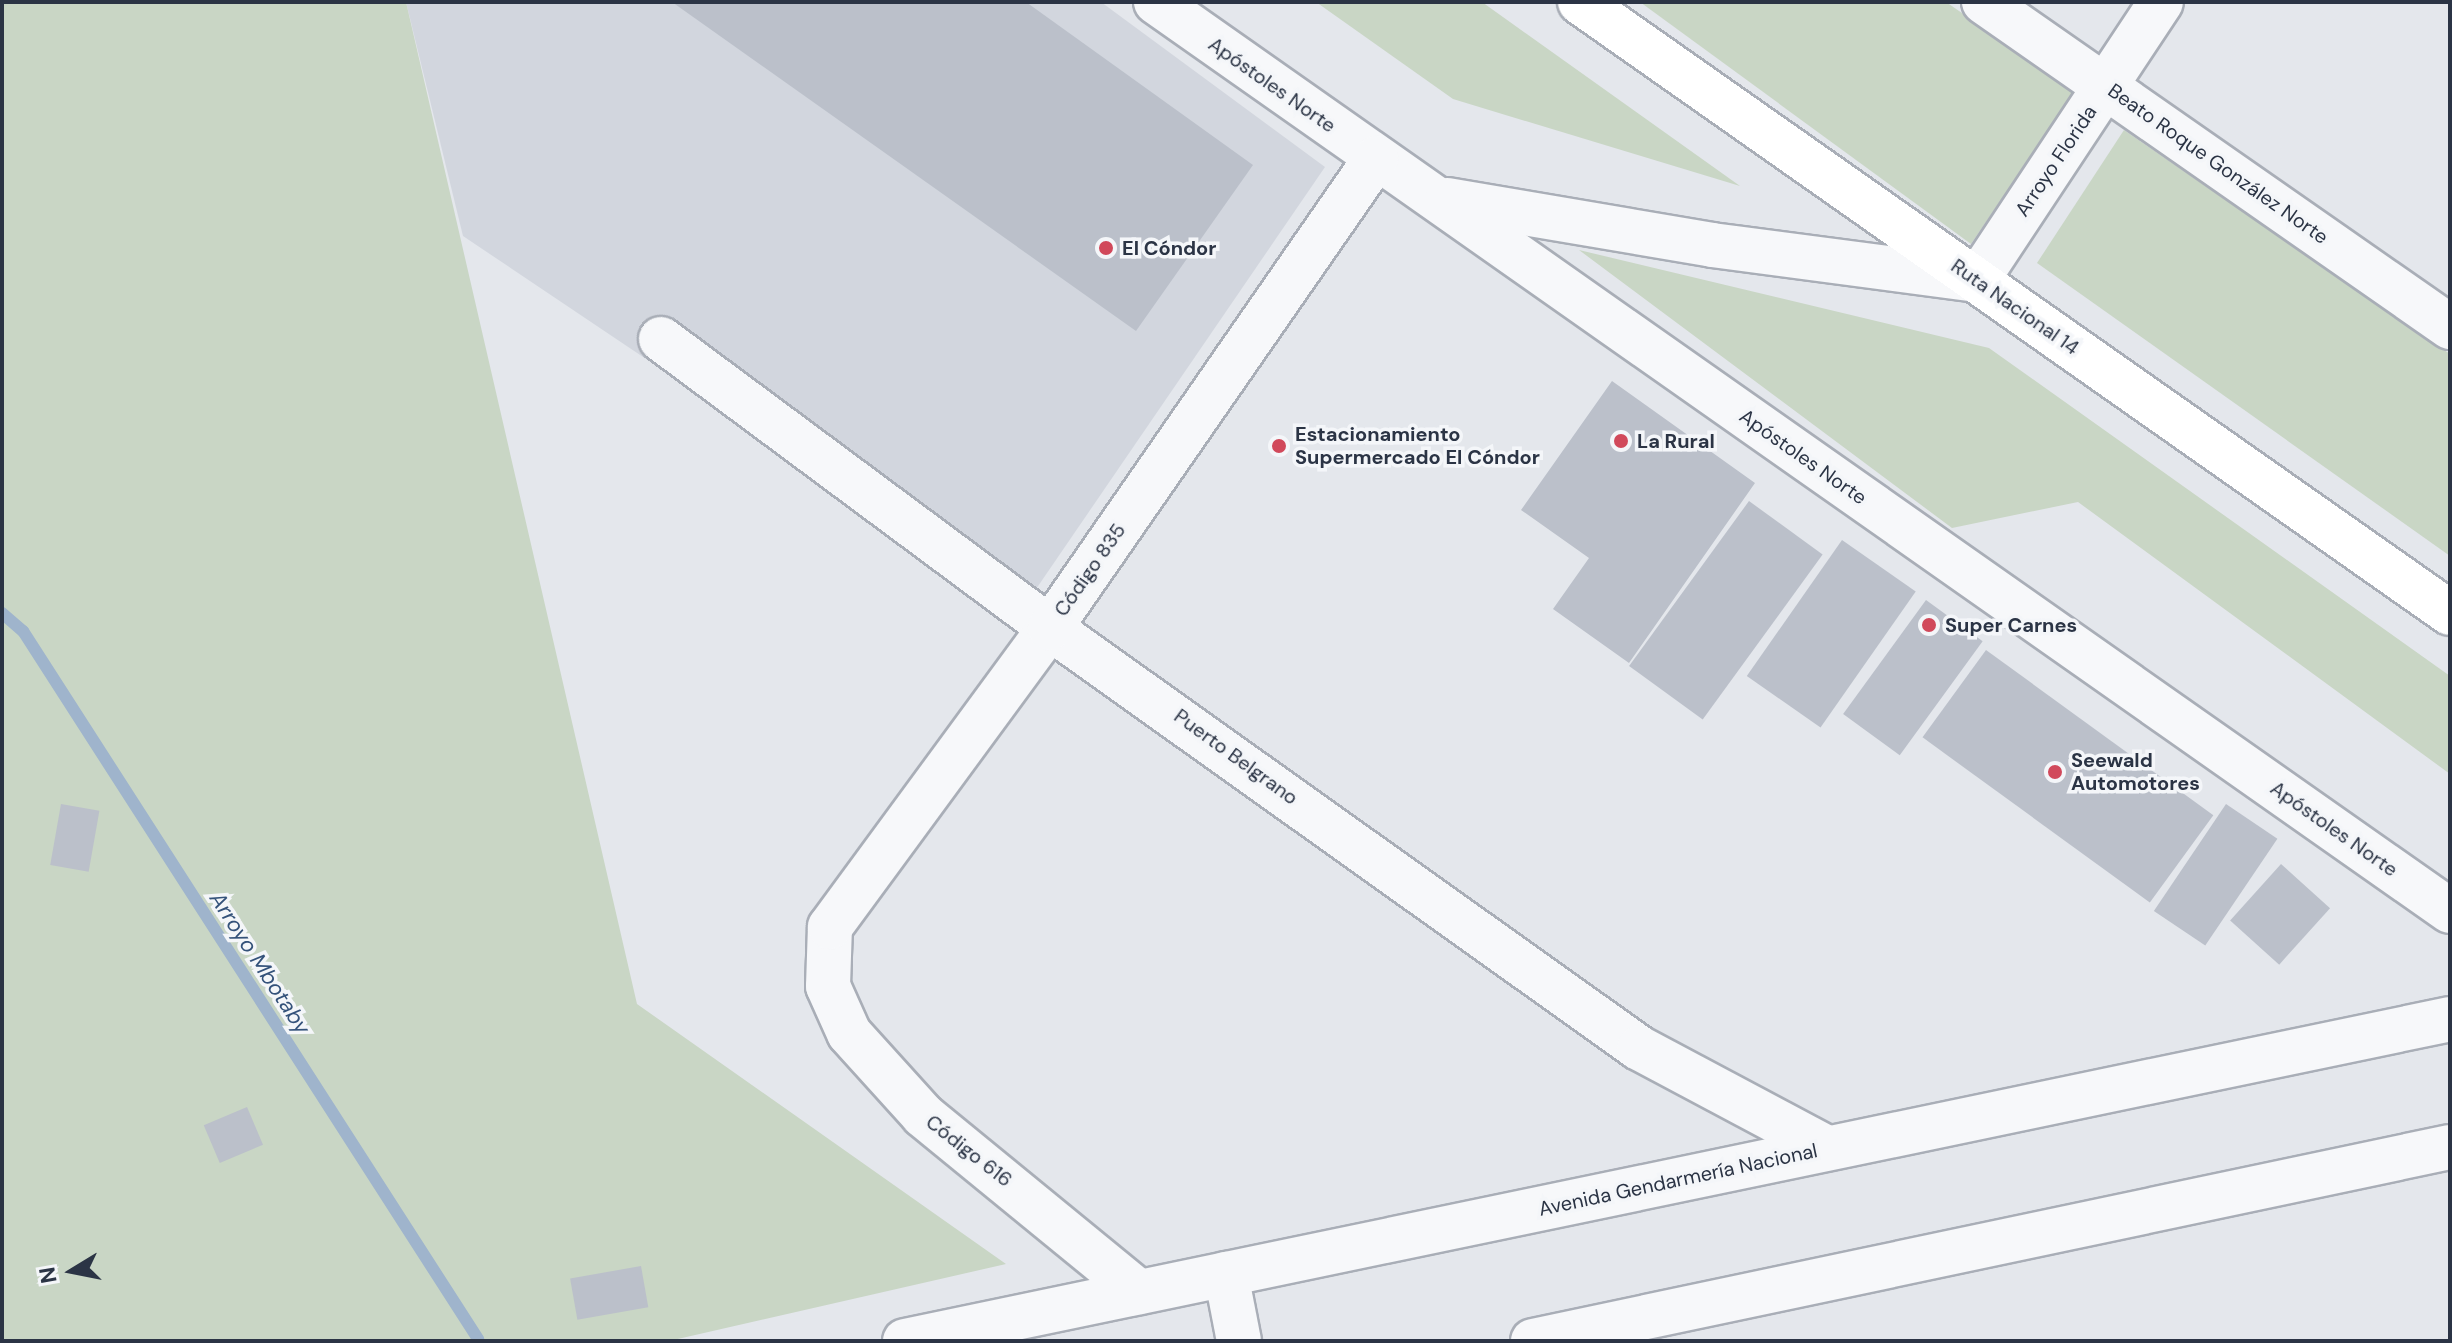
<!DOCTYPE html>
<meta charset="utf-8">
<style>
body{margin:0}
#map{position:relative;width:2452px;height:1343px;overflow:hidden;background:#e4e7ec;font-family:"DM Sans",sans-serif}
div>[style]{position:absolute}
.built>*{inset:0;background:#d2d6de}
.green>*{inset:0;background:#c9d6c5}
.stream>*{height:12px;margin:-6px;padding:0 6px;transform-origin:6px;border-radius:6px;background:#9fb4cc}
.building>*{inset:0;background:#bbc0ca;transform-origin:0 0}
.roads{filter:drop-shadow(2px 0 #a9aeb7) drop-shadow(-2px 0 #a9aeb7) drop-shadow(0 2px #a9aeb7) drop-shadow(0 -2px #a9aeb7)}
.minor>*{height:44px;margin:-22px;padding:0 22px;transform-origin:22px;border-radius:22px;background:#f7f8fa}
.highway>*{height:44px;margin:-22px;padding:0 22px;transform-origin:22px;border-radius:22px;background:#fff}
.dots>*{width:22px;height:22px;translate:-50% -50%;box-sizing:border-box;border:4px solid #f4f6f9;border-radius:50%}
span{translate:-50% -50%;white-space:nowrap;text-align:center;line-height:1.15;-webkit-text-stroke:7px #f4f6f9;paint-order:stroke}
.street-label{font-size:20px;color:#2b3445}
.poi-label{font-size:20px;color:#2b3445;font-weight:700}
.left{translate:0 -50%;text-align:left}
.water-label{font-size:22px;color:#34527a;font-style:italic}
.frame{position:absolute;inset:0;border:4px solid #2b3445;pointer-events:none}
.north{position:absolute;left:32px;top:1231px;width:80px;height:80px;-webkit-text-stroke:6px #f4f6f9;paint-order:stroke;rotate:260deg;font-size:22px;font-weight:700;line-height:32px;text-align:center;color:#2b3445}
.north::after{content:'';display:block;margin:auto;width:28px;height:36px;background:#2b3445;clip-path:polygon(50% 0,100% 100%,50% 72%,0 100%)}
</style>
<div id="map">
<div class="built">
<div style="clip-path:polygon(406px 2px,1101px 2px,1325px 167px,1021px 611px,463px 236px)"></div>
</div>
<div class="green">
<div style="clip-path:polygon(2px 2px,406px 2px,637px 1004px,1006px 1264px,669px 1341px,2px 1341px)"></div>
<div style="clip-path:polygon(1316px 2px,1482px 2px,1740px 186px,1453px 99px)"></div>
<div style="clip-path:polygon(1640px 2px,1946px 2px,2075px 91px,1971px 244px)"></div>
<div style="clip-path:polygon(2124px 130px,2450px 354px,2450px 556px,2037px 263px)"></div>
<div style="clip-path:polygon(1579px 250px,1989px 348px,2450px 676px,2450px 774px,2078px 502px,1952px 528px)"></div>
</div>
<div class="stream">
<div style="left:2px;top:613px;width:28px;rotate:41deg"></div>
<div style="left:23px;top:631px;width:842px;rotate:57.27deg"></div>
</div>
<div class="building">
<div style="clip-path:polygon(672px 2px,1026px 2px,1253px 165px,1136px 331px)"></div>
<div style="clip-path:polygon(1612px 381px,1755px 483px,1629px 663px,1553px 609px,1589px 558px,1521px 510px)"></div>
<div style="left:1749px;top:501px;width:91px;height:204px;rotate:36deg"></div>
<div style="left:1842px;top:540px;width:90px;height:166px;rotate:35deg"></div>
<div style="left:1926px;top:600px;width:70px;height:141px;rotate:36deg"></div>
<div style="left:1986px;top:650px;width:281px;height:108px;rotate:36deg"></div>
<div style="left:61px;top:804px;width:39px;height:62px;rotate:10deg"></div>
<div style="left:2226px;top:804px;width:62px;height:129px;rotate:34deg"></div>
<div style="left:2281px;top:864px;width:66px;height:76px;rotate:42deg"></div>
<div style="left:247px;top:1107px;width:41px;height:47px;rotate:67deg"></div>
<div style="left:641px;top:1266px;width:42px;height:72px;rotate:80deg"></div>
</div>
<div class="roads">
<div class="minor">
<div style="left:1156px;top:2px;width:1581px;rotate:35.09deg"></div>
<div style="left:1984px;top:2px;width:568px;rotate:34.89deg"></div>
<div style="left:1447px;top:200px;width:269px;rotate:9.6deg"></div>
<div style="left:1712px;top:245px;width:267px;rotate:7.5deg"></div>
<div style="left:1977px;top:280px;width:333px;rotate:-56.5deg"></div>
<div style="left:661px;top:339px;width:485px;rotate:36.6deg"></div>
<div style="left:1050px;top:628px;width:723px;rotate:35.49deg"></div>
<div style="left:1639px;top:1048px;width:213px;rotate:28deg"></div>
<div style="left:1226px;top:1274px;width:68px;rotate:79deg"></div>
<div style="left:1139px;top:1292px;width:279px;rotate:-140.7deg"></div>
<div style="left:923px;top:1115px;width:110px;rotate:-132.1deg"></div>
<div style="left:849px;top:1033px;width:51px;rotate:-114.1deg"></div>
<div style="left:828px;top:986px;width:59px;rotate:-88.1deg"></div>
<div style="left:830px;top:927px;width:371px;rotate:-53.7deg"></div>
<div style="left:1050px;top:628px;width:572px;rotate:-55.25deg"></div>
<div style="left:905px;top:1341px;width:1578px;rotate:-11.77deg"></div>
<div style="left:1533px;top:1341px;width:937px;rotate:-11.95deg"></div>
</div>
<div class="highway">
<div style="left:1580px;top:2px;width:1063px;rotate:35.08deg"></div>
</div>
</div>
<div class="dots">
<div style="left:1106px;top:248px;background:#d1495b"></div>
<div style="left:1621px;top:441px;background:#d1495b"></div>
<div style="left:1279px;top:446px;background:#d1495b"></div>
<div style="left:1929px;top:625px;background:#d1495b"></div>
<div style="left:2055px;top:772px;background:#d1495b"></div>
</div>
<div class="street-label">
<span style="left:1272px;top:85px;rotate:35deg">Apóstoles Norte</span>
<span style="left:2056px;top:161px;rotate:-56deg">Arroyo Florida</span>
<span style="left:2218px;top:164px;rotate:35deg">Beato Roque González Norte</span>
<span style="left:2015px;top:307px;rotate:35deg">Ruta Nacional 14</span>
<span style="left:1803px;top:457px;rotate:35deg">Apóstoles Norte</span>
<span style="left:1090px;top:570px;rotate:-55deg">Código 835</span>
<span style="left:1236px;top:757px;rotate:36deg">Puerto Belgrano</span>
<span style="left:2334px;top:829px;rotate:35deg">Apóstoles Norte</span>
<span style="left:969px;top:1151px;rotate:38deg">Código 616</span>
<span style="left:1678px;top:1180px;rotate:-12deg">Avenida Gendarmería Nacional</span>
</div>
<div class="poi-label">
<span class="left" style="left:1122px;top:248px">El Cóndor</span>
<span class="left" style="left:1295px;top:446px">Estacionamiento<br>Supermercado El Cóndor</span>
<span class="left" style="left:1637px;top:441px">La Rural</span>
<span class="left" style="left:1945px;top:625px">Super Carnes</span>
<span class="left" style="left:2071px;top:772px">Seewald<br>Automotores</span>
</div>
<div class="water-label">
<span style="left:260px;top:963px;rotate:57deg">Arroyo Mbotaby</span>
</div>
<div class="frame"></div>
<div class="north">N</div>
</div>
